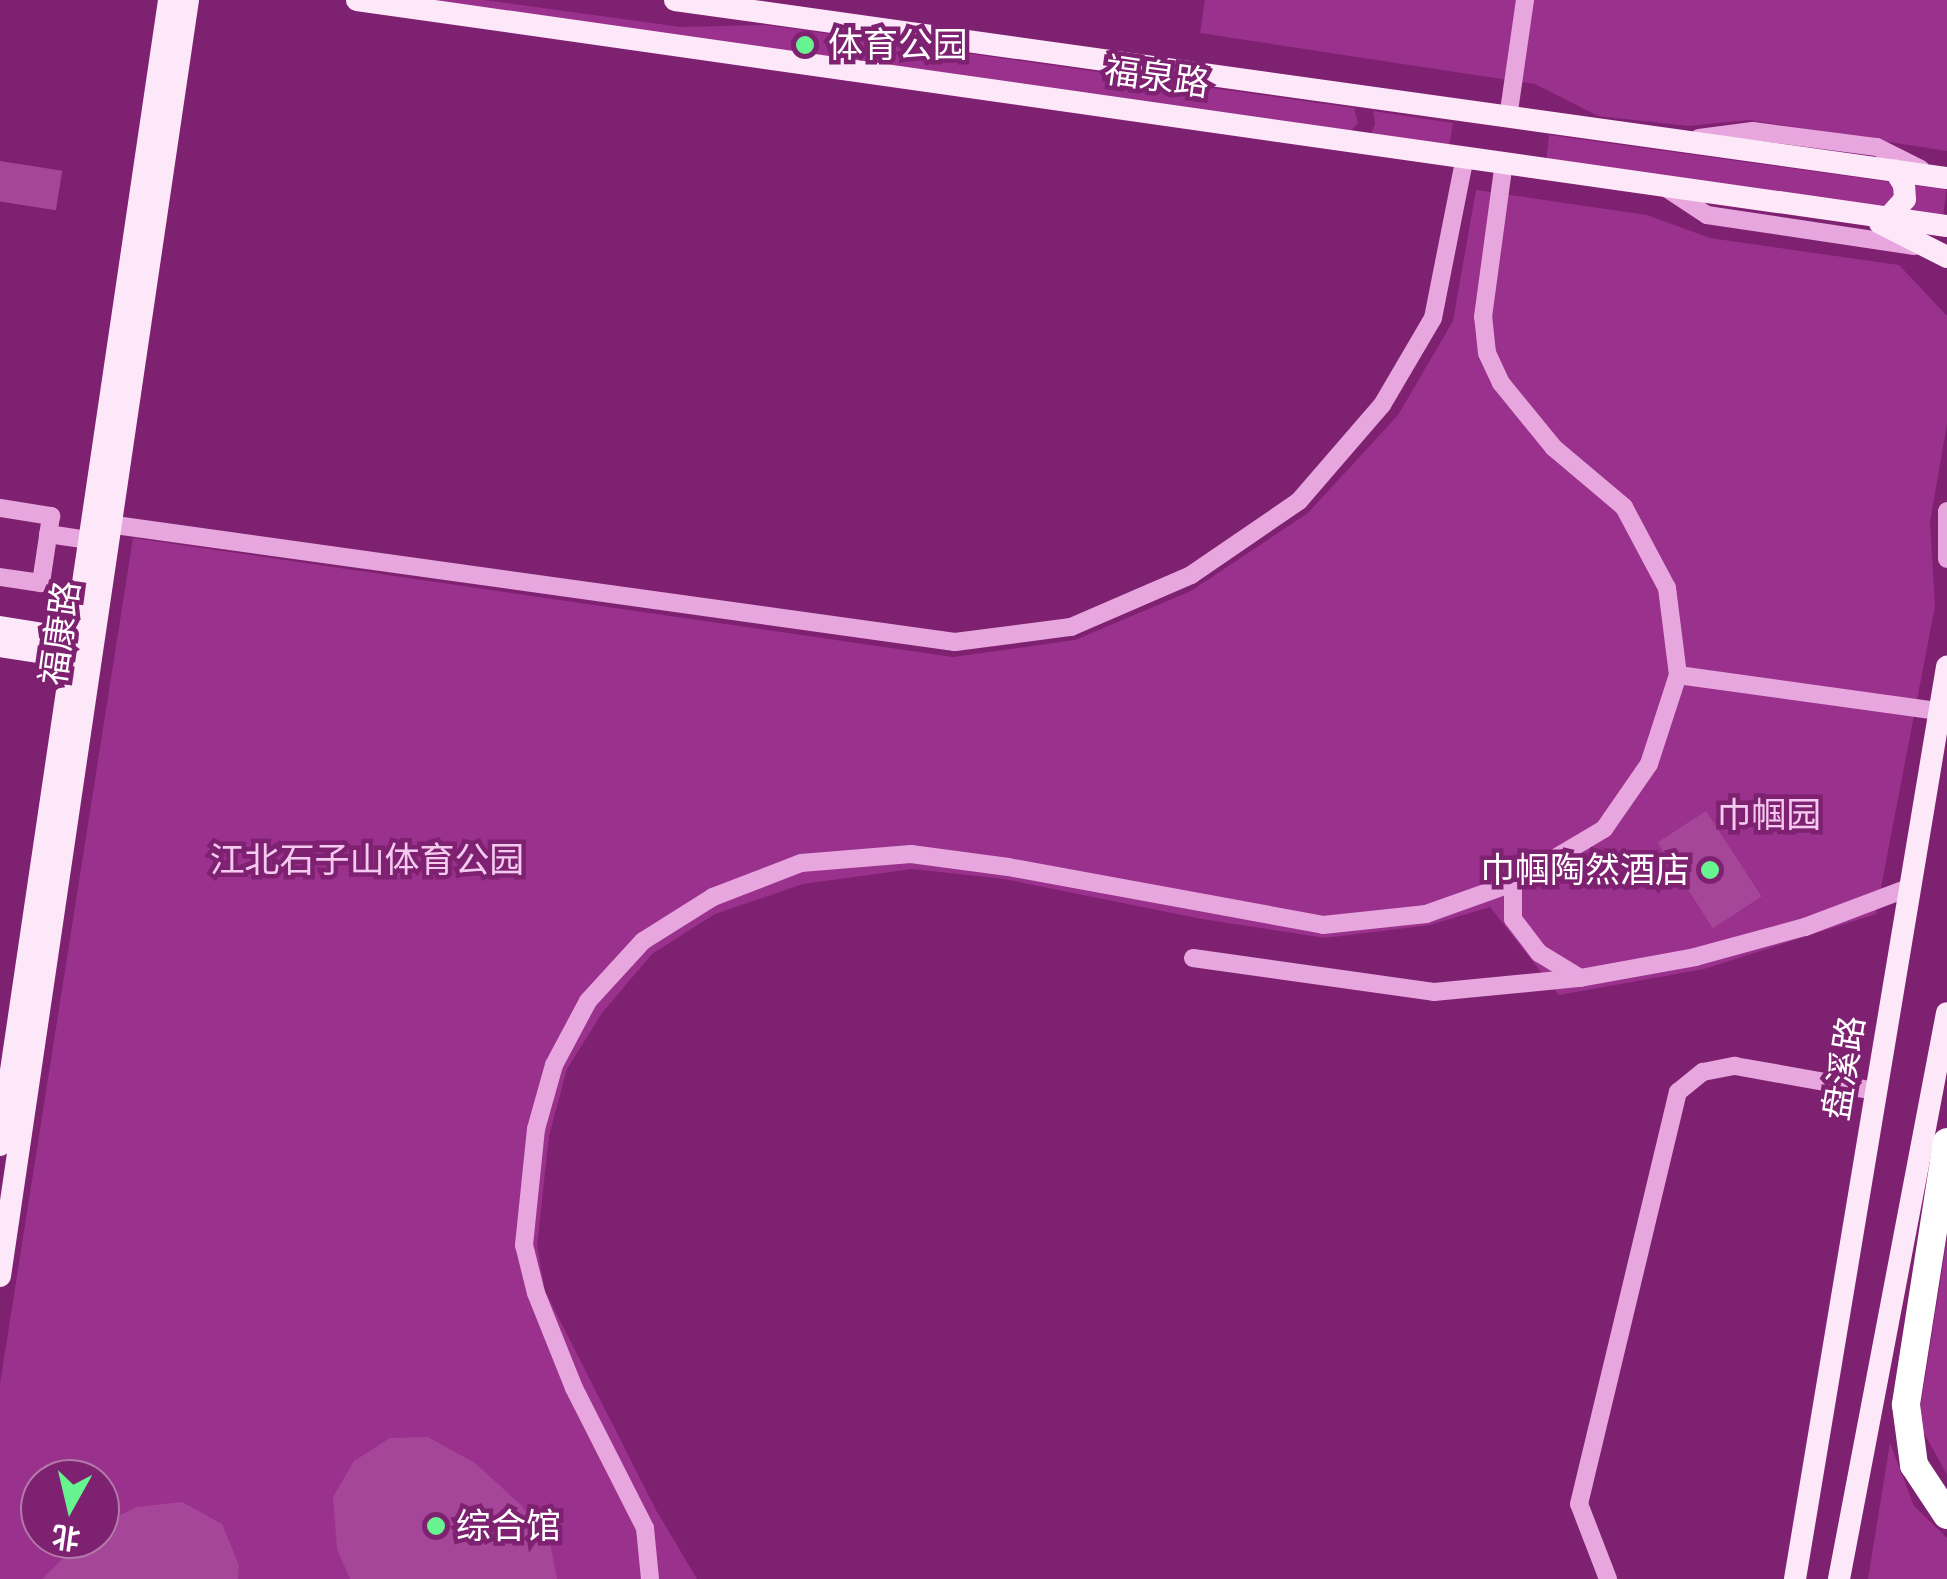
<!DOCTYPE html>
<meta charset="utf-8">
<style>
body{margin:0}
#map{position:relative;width:1947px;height:1579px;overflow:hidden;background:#7f2171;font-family:"Fira Sans","Noto Sans SC",sans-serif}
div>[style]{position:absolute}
.green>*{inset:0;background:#9a318c;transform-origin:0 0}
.building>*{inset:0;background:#a64698;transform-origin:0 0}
.minor>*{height:18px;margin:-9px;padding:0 9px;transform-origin:9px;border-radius:9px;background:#e7a6de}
.major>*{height:22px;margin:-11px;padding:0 11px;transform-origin:11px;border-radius:11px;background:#fde8f9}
.highway>*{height:28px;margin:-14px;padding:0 14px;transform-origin:14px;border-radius:14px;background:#fff}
.dots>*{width:28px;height:28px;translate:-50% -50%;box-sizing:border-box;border:5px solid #7f2171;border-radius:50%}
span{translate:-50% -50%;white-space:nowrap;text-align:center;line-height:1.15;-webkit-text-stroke:9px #7f2171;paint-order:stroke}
.poi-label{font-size:35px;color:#fff}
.left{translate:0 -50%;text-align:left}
.right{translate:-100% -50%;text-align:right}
.street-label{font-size:35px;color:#fff}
.park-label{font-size:35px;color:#f5caf0}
.north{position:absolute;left:20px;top:1459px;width:100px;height:100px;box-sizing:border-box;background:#7f2171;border:2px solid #b27aaa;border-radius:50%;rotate:188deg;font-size:28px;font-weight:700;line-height:40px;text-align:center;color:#fff}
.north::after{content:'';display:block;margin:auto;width:35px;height:45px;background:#68f391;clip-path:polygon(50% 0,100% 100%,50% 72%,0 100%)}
</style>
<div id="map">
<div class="green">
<div style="clip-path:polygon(397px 0,484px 0,681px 27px,766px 25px,1354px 108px,1358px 123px,1348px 134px)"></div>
<div style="clip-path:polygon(1205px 0,1947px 0,1947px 151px,1749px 120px,1688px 126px,1598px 116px,1535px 84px,1200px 33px)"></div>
<div style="clip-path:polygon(1373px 111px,1453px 123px,1449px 148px,1370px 137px,1375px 124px)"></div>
<div style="clip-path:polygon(1549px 135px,1891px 182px,1895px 196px,1887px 209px,1546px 162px)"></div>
<div style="left:1913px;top:185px;width:34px;height:28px;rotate:8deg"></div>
<div style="clip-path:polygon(evenodd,1476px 190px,1647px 215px,1710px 238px,1899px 265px,1947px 316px,1947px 424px,1930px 522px,1935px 606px,1876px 914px,1704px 969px,1559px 995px,1490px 907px,1430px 925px,1325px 938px,1202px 919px,1004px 879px,912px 869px,803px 884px,715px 914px,652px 954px,602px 1013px,567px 1069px,549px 1136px,537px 1246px,545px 1291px,656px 1510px,697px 1579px,0 1579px,0 1384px,133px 538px,953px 657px,1075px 640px,1191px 591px,1308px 513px,1398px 415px,1453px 321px,1476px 190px,40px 1479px,100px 1479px,100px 1539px,40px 1539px,40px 1479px)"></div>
<div style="clip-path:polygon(1947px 1239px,1947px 1475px,1918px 1422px)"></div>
<div style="clip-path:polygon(1890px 1443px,1914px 1506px,1947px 1538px,1947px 1579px,1868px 1579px)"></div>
</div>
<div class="building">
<div style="left:0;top:161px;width:63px;height:40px;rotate:9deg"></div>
<div style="left:1706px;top:811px;width:102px;height:58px;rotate:57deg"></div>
<div style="clip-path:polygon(428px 1437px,475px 1463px,522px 1506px,551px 1547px,557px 1579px,350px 1579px,337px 1549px,333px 1497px,354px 1461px,390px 1438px)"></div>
<div style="clip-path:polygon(182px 1502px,222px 1524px,239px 1565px,238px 1579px,42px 1579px,83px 1539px,100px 1539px,100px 1526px,136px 1507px)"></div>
</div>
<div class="minor">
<div style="left:1508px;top:118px;width:119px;rotate:-81.8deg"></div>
<div style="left:1699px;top:138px;width:54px;rotate:-7.4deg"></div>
<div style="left:1753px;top:131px;width:125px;rotate:7.4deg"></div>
<div style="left:1877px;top:147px;width:49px;rotate:26.6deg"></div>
<div style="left:1666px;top:188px;width:49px;rotate:33.4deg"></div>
<div style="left:1707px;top:215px;width:210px;rotate:8.5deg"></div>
<div style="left:0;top:508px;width:52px;rotate:8.9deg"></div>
<div style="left:51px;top:516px;width:68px;rotate:98.5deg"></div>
<div style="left:41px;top:583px;width:41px;rotate:-171.7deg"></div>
<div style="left:1947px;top:511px;width:48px;rotate:90deg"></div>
<div style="left:115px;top:525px;width:848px;rotate:7.93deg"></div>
<div style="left:955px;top:642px;width:117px;rotate:-7.4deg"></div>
<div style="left:1071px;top:627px;width:131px;rotate:-23.4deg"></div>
<div style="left:1191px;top:575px;width:131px;rotate:-34.4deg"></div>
<div style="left:1299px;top:501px;width:127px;rotate:-49.2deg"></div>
<div style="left:1382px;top:405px;width:101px;rotate:-59.6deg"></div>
<div style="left:1433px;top:318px;width:165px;rotate:-78.8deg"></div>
<div style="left:48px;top:534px;width:40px;rotate:8.5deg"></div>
<div style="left:1678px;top:675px;width:263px;rotate:7.9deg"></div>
<div style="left:1513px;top:883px;width:36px;rotate:90deg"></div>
<div style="left:1513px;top:919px;width:43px;rotate:52.6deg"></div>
<div style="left:1539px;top:953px;width:48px;rotate:31.4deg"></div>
<div style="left:1193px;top:958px;width:243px;rotate:8deg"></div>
<div style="left:1434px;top:992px;width:147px;rotate:-5.5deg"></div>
<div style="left:1580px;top:978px;width:117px;rotate:-10.3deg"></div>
<div style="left:1695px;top:957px;width:114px;rotate:-15.3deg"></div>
<div style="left:1805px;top:927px;width:110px;rotate:-20.7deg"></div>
<div style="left:650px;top:1579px;width:51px;rotate:-95.6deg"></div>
<div style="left:645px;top:1528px;width:157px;rotate:-116.9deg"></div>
<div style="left:574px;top:1388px;width:102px;rotate:-111.8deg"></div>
<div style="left:536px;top:1293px;width:49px;rotate:-104deg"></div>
<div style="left:524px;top:1245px;width:117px;rotate:-84.1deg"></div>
<div style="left:536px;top:1129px;width:66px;rotate:-74.3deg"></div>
<div style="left:554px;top:1065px;width:72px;rotate:-62deg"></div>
<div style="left:588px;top:1001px;width:81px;rotate:-47.5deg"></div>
<div style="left:643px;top:941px;width:83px;rotate:-32.2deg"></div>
<div style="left:713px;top:897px;width:94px;rotate:-21.1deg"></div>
<div style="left:801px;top:863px;width:110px;rotate:-4.7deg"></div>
<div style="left:911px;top:854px;width:98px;rotate:7.6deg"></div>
<div style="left:1008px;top:867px;width:320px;rotate:10.4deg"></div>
<div style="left:1323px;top:925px;width:104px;rotate:-6.1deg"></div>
<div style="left:1426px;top:914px;width:92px;rotate:-19.6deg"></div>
<div style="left:1513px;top:883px;width:106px;rotate:-30.7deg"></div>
<div style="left:1604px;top:829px;width:79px;rotate:-55.3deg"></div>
<div style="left:1649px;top:764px;width:94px;rotate:-72deg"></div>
<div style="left:1678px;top:675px;width:88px;rotate:-97.2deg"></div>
<div style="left:1667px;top:588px;width:92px;rotate:-118deg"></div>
<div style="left:1624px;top:507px;width:92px;rotate:-139.9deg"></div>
<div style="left:1554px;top:448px;width:84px;rotate:-129.2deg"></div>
<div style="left:1501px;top:383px;width:33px;rotate:-115deg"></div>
<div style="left:1487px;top:353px;width:36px;rotate:-96deg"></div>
<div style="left:1483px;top:317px;width:157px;rotate:-82.3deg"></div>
<div style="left:1608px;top:1579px;width:80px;rotate:-111.1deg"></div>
<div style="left:1579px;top:1504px;width:424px;rotate:-76.5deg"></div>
<div style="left:1678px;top:1092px;width:32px;rotate:-39deg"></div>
<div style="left:1703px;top:1072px;width:33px;rotate:-11deg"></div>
<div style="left:1735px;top:1066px;width:143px;rotate:10.1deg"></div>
</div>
<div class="major">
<div style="left:357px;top:0;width:1606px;rotate:8.09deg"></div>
<div style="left:675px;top:0;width:1284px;rotate:7.97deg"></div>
<div style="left:1888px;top:218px;width:25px;rotate:-48deg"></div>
<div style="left:1905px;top:199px;width:14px;rotate:-94deg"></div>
<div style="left:1904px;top:185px;width:17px;rotate:-121deg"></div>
<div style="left:1880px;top:223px;width:75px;rotate:26.9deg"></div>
<div style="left:0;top:627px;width:87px;rotate:9.2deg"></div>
<div style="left:0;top:646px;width:86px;rotate:8.7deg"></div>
<div style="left:0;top:1145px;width:1157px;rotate:-81.6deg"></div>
<div style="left:0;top:1276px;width:1290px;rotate:-81.62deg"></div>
<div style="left:1795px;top:1579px;width:925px;rotate:-80.54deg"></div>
<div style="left:1839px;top:1579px;width:576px;rotate:-79.2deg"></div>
</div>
<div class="highway">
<div style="left:1947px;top:1142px;width:266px;rotate:98.9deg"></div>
<div style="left:1906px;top:1405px;width:61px;rotate:82.4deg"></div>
<div style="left:1914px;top:1465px;width:60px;rotate:56.6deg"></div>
</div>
<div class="dots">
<div style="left:805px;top:45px;background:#68f391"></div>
<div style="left:1710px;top:870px;background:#68f391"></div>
<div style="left:436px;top:1526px;background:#68f391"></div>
</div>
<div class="poi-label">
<span class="left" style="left:828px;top:45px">体育公园</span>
<span class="right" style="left:1690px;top:870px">巾帼陶然酒店</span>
<span class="left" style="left:456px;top:1526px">综合馆</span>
</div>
<div class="street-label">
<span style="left:1157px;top:77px;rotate:8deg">福泉路</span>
<span style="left:60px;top:633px;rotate:-82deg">福康路</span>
<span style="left:1844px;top:1068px;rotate:-81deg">盘溪路</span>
</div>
<div class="park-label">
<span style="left:1769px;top:815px">巾帼园</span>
<span style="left:367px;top:860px">江北石子山体育公园</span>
</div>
<div class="north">北</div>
</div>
